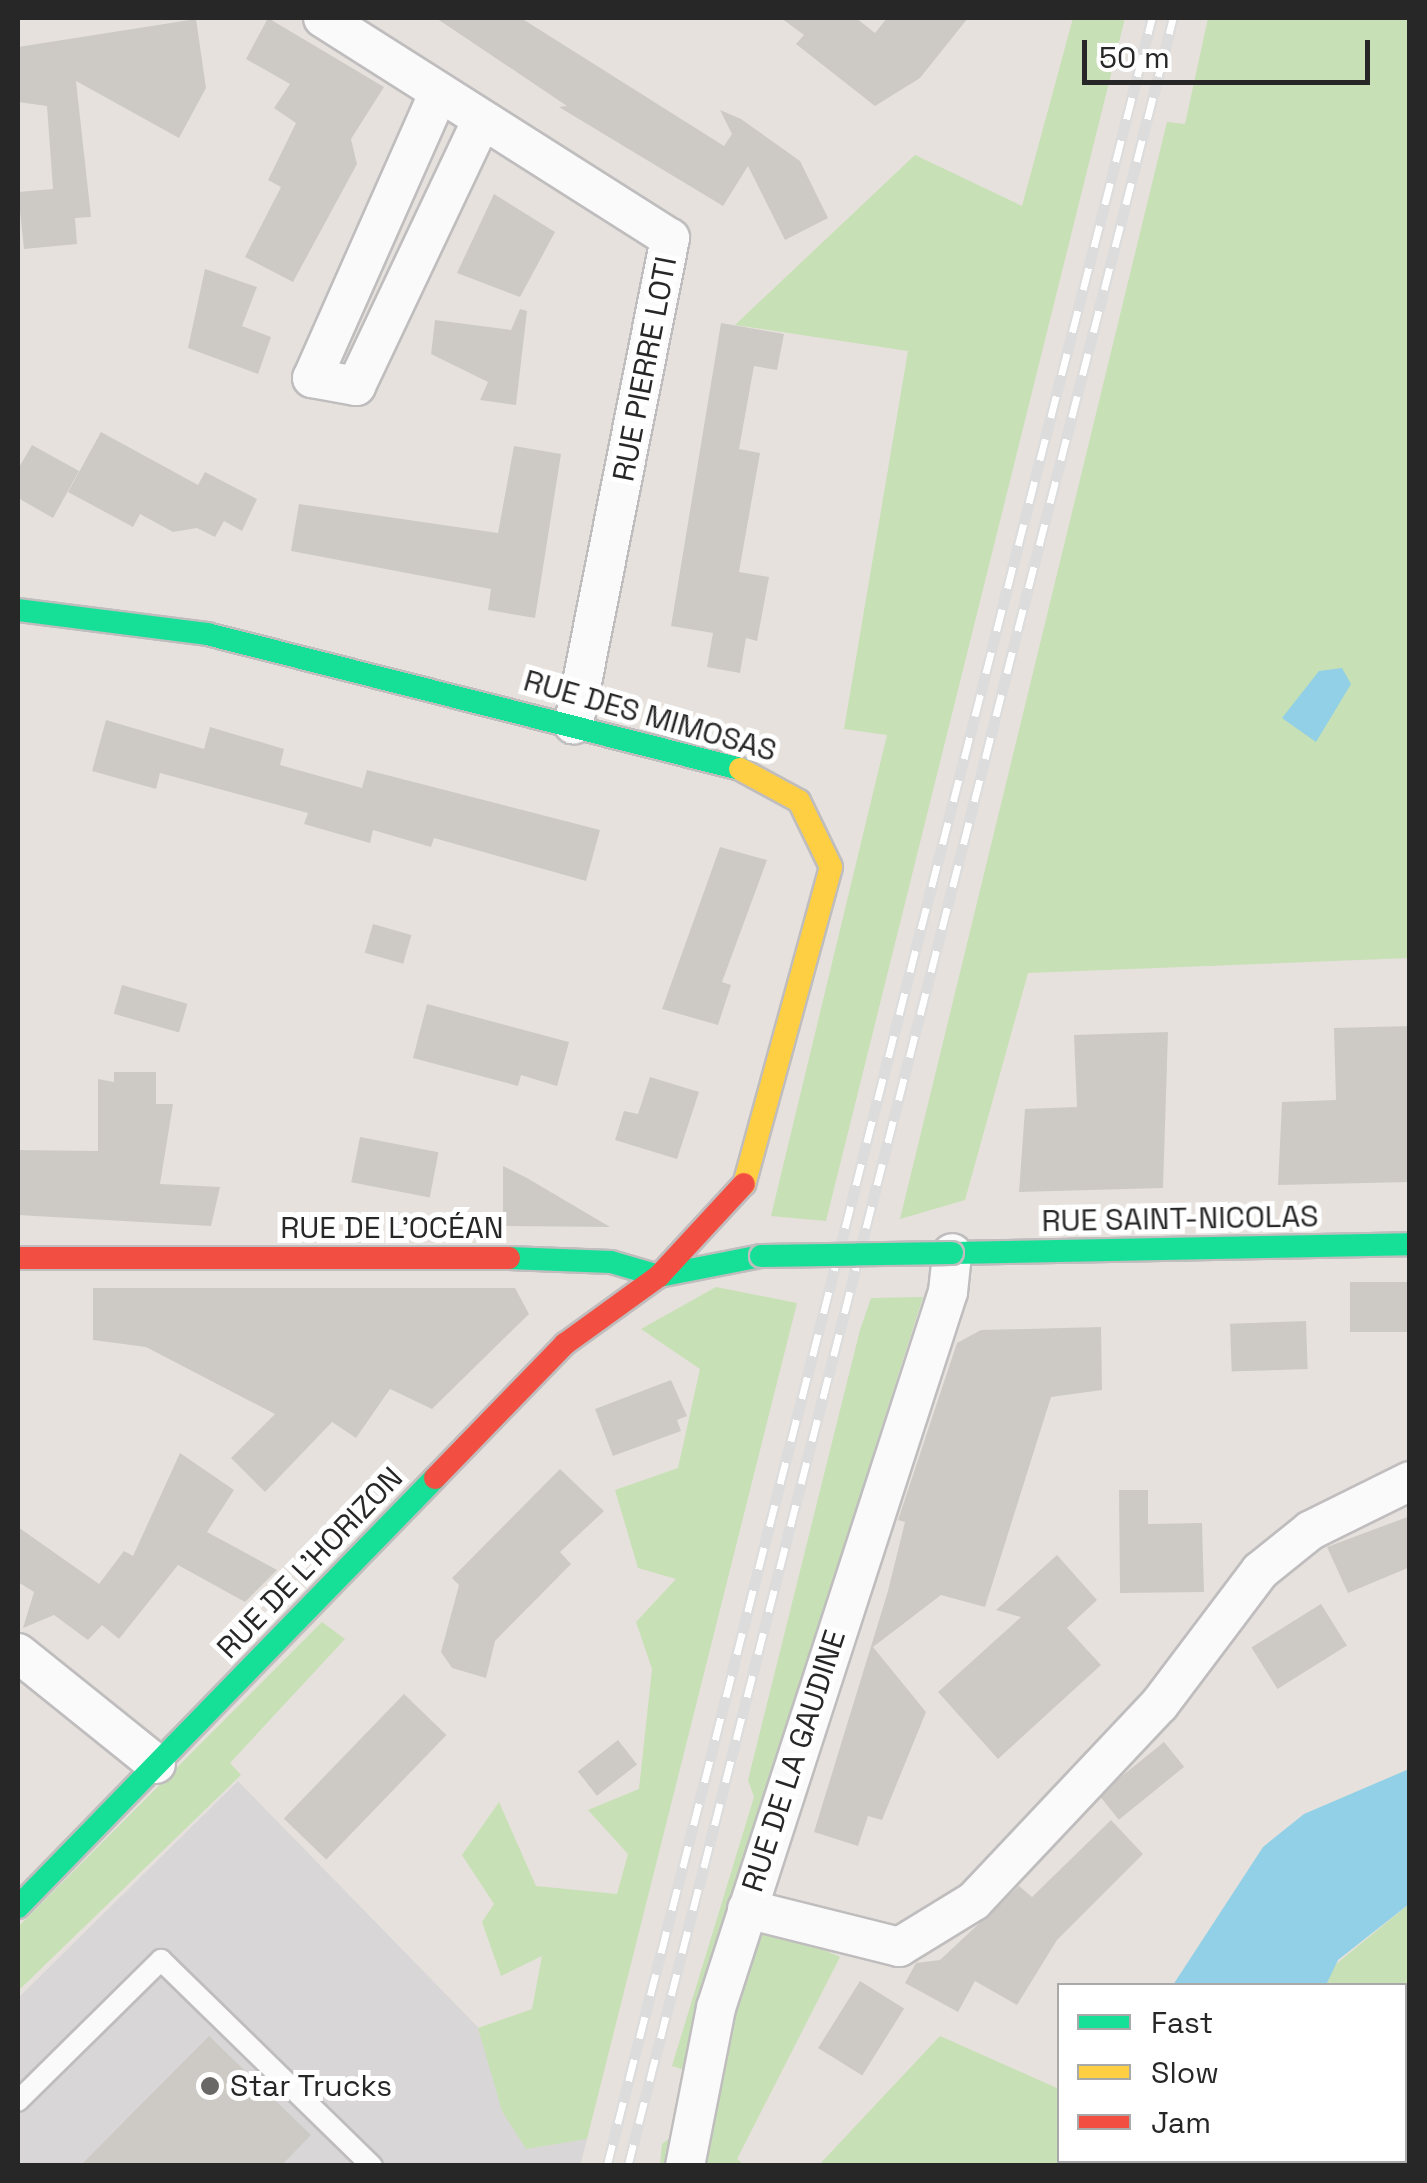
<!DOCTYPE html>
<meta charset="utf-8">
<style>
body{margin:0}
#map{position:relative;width:1427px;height:2183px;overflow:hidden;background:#e6e1dc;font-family:"Space Grotesk",sans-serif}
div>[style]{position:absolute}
.industrial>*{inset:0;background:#d9d6d8}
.green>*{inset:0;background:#c7e0b5}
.water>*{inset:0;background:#91d0e6}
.building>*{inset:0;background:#cdcac6;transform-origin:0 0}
.roads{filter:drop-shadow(2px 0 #bfbdbe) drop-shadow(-2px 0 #bfbdbe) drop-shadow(0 2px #bfbdbe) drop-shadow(0 -2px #bfbdbe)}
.lane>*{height:20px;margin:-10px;padding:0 10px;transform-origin:10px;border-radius:10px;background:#fbfafa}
.street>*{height:38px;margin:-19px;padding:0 19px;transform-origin:19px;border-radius:19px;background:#fbfafa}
.fast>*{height:22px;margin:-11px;padding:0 11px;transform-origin:11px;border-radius:11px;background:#16e098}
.slow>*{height:22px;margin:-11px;padding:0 11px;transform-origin:11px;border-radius:11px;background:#ffcf43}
.jam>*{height:22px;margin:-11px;padding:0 11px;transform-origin:11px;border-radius:11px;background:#f24e42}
.rail>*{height:11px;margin-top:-5.5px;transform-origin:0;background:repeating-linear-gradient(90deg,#fff 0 22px,#dcdcdd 0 44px);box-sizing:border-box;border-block:2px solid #dcdcdd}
.bridges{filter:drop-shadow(2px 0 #bfbdbe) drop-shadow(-2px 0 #bfbdbe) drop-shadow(0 2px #bfbdbe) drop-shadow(0 -2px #bfbdbe)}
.fast-bridge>*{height:22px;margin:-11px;padding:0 11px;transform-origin:11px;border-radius:11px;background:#16e098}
.dots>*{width:28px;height:28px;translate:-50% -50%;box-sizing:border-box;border:5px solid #fff;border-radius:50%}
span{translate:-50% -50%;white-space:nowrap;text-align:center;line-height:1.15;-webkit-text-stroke:10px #fff;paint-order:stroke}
.street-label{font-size:30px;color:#272727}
.poi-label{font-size:30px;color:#272727}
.left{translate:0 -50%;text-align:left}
.frame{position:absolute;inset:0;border:20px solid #272727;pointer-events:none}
.legend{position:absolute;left:1057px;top:1983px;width:350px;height:180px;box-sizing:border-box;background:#fff;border:2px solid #a9a9a9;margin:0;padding:12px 18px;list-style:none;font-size:30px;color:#272727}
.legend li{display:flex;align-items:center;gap:20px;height:50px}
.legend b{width:50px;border:2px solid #a9a9a9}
.scale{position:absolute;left:1082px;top:40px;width:288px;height:45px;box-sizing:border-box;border:5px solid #272727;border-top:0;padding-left:12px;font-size:30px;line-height:35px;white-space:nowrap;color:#272727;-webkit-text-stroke:8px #fff;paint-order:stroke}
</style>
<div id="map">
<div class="industrial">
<div style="clip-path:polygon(238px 1781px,587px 2139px,580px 2166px,18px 2166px,18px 1998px)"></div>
</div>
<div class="green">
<div style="clip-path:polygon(1073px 18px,1125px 18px,826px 1221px,771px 1216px,887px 735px,844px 729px,908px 351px,735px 325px,915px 155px,1022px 206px)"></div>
<div style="clip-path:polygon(1208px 18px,1409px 18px,1409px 958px,1028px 973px,965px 1200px,900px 1219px,1167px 122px,1185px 124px)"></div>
<div style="clip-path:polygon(716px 1287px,797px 1303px,587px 2139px,526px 2149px,502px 2111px,478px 2028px,532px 2009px,542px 1956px,501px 1976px,482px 1922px,494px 1904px,462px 1855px,499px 1802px,536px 1886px,617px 1894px,628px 1854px,588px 1810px,639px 1789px,652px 1669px,636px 1622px,676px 1579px,638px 1568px,615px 1490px,678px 1468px,700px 1369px,641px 1329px)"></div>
<div style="clip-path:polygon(923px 1297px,741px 1871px,755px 1920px,840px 1957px,737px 2159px,744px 2165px,660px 2166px,662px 2144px,711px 2107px,714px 2079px,672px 2066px,754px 1797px,748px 1780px,860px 1330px,871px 1298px)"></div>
<div style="clip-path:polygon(322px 1622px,345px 1639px,230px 1763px,241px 1775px,18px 1991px,18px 1927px)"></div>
<div style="clip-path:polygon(1409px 1904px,1409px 2165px,1228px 2166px,1404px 2160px,1404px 1986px,1326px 1985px,1335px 1965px)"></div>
<div style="clip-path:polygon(940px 2036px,1059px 2089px,1060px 2160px,1121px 2166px,818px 2166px)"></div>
</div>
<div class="water">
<div style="clip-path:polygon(1342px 668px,1351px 684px,1316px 742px,1282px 718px,1319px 671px)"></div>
<div style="clip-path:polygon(1409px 1769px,1409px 1904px,1338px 1960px,1326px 1985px,1173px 1985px,1263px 1847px,1304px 1814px)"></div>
</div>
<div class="building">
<div style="clip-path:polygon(268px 18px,384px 87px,351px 139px,357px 164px,293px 282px,245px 257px,281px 187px,268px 180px,296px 123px,274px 108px,290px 84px,246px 59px)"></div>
<div style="clip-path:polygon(436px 18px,521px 18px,724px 146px,732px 134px,720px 110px,741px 119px,800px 161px,828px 218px,785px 240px,748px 166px,723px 206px,559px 107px,567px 106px)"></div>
<div style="clip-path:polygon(781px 18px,856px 18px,875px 33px,887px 18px,968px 18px,920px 78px,875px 106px,796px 44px,804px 35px)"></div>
<div style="clip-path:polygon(196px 19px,206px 88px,179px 138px,76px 81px,91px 217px,75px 218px,77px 244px,24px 249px,18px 192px,53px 189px,47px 106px,18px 102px,18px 47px)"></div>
<div style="clip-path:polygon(494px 194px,555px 232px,520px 297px,457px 273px)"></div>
<div style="clip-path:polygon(205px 269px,257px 287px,242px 326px,271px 337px,258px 374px,188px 348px)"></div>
<div style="clip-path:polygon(520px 309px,527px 311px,516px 405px,480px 400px,488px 382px,431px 354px,435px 320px,511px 330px)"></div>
<div style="clip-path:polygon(721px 323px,784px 334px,777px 370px,754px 366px,739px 449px,760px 453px,739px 572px,769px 577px,757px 641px,746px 638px,740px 673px,707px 667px,713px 633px,671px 626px)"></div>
<div style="clip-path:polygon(101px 432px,198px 485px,205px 472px,257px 499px,242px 531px,224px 521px,215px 537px,197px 528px,173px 532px,140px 514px,133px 527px,68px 492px)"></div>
<div style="clip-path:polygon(32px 445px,79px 471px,53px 518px,18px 498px,18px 469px)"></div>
<div style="clip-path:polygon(514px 446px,561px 454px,535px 618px,488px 610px,491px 589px,291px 551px,299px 504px,498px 533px)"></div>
<div style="clip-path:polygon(106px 720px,204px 749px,210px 727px,284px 749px,280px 765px,362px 788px,367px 770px,600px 830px,586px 881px,434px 838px,431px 847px,373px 830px,370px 843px,304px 824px,308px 813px,160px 773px,156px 789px,92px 771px)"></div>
<div style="clip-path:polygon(720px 847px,767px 860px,722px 982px,731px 985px,718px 1025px,662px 1009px)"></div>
<div style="left:373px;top:924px;width:40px;height:30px;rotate:16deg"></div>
<div style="left:122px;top:985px;width:68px;height:30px;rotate:16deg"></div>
<div style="clip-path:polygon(427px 1004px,569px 1042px,557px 1086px,521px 1075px,518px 1086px,413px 1058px)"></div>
<div style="clip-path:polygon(1410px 1026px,1410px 1182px,1278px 1185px,1282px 1102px,1336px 1100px,1334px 1028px)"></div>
<div style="clip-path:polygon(1168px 1032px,1163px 1188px,1019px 1192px,1025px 1109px,1077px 1107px,1074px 1035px)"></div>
<div style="clip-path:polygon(114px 1072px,156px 1072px,156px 1104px,173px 1104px,160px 1184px,220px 1187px,211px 1226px,18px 1215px,18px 1150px,98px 1151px,98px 1079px,114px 1082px)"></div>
<div style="clip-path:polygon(650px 1077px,699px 1092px,677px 1159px,615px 1140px,624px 1111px,638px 1114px)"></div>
<div style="left:360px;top:1137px;width:80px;height:46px;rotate:11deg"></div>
<div style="clip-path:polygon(503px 1166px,527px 1178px,610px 1227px,503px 1226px)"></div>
<div style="left:1410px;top:1282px;width:50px;height:60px;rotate:90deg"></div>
<div style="clip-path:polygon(93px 1288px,515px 1288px,529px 1314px,432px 1409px,390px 1389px,356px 1438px,332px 1422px,265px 1492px,231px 1458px,275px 1414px,146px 1347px,93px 1340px)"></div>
<div style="left:1306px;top:1321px;width:48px;height:76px;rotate:88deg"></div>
<div style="clip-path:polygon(1101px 1327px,1102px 1390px,1051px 1397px,985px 1607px,941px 1595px,873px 1647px,926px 1712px,882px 1820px,868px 1816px,858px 1846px,814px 1832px,888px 1591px,905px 1522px,898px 1520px,957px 1343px,981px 1330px)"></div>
<div style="clip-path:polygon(671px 1380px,687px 1416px,677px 1420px,681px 1431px,613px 1456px,595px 1409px)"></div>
<div style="clip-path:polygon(180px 1453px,234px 1490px,207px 1532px,277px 1570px,245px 1602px,178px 1565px,119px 1639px,102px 1625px,88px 1640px,54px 1615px,23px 1628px,34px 1592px,18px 1582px,18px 1527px,99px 1584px,124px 1551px,133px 1556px)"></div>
<div style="clip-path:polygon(560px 1469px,604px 1511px,560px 1552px,571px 1564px,495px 1641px,486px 1678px,452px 1668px,441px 1652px,459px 1585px,452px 1578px)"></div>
<div style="clip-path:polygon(1119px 1490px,1148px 1490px,1148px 1524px,1202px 1523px,1204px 1592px,1120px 1593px)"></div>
<div style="clip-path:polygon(1410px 1516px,1410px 1567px,1348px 1593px,1327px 1547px)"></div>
<div style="clip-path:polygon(1057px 1555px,1097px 1600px,1067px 1628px,1101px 1665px,998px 1759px,938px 1692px,1021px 1617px,996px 1610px)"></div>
<div style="left:1321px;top:1604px;width:49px;height:82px;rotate:58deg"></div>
<div style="left:404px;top:1694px;width:59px;height:173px;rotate:44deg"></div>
<div style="left:618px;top:1740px;width:31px;height:51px;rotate:52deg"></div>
<div style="left:1164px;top:1742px;width:32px;height:84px;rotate:51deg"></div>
<div style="clip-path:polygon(1111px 1820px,1143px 1854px,1057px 1940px,1017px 2005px,975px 1981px,958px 2012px,905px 1983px,916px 1963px,940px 1960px,1019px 1886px,1032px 1897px)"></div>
<div style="left:860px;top:1981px;width:52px;height:79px;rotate:32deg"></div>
<div style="clip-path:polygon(209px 2036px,311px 2135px,281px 2166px,80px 2166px)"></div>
</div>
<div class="roads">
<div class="lane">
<div style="left:18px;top:2101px;width:201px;rotate:-44.6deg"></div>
<div style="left:161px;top:1960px;width:295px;rotate:44.3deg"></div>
</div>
<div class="street">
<div style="left:323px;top:18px;width:411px;rotate:32.4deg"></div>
<div style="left:670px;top:238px;width:496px;rotate:101.2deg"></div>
<div style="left:439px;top:92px;width:313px;rotate:113.9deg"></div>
<div style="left:312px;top:378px;width:45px;rotate:10.3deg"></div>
<div style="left:356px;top:386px;width:292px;rotate:-64.7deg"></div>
<div style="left:18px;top:1653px;width:177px;rotate:38.8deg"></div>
<div style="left:747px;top:1909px;width:157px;rotate:14deg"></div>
<div style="left:899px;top:1947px;width:88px;rotate:-31.5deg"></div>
<div style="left:974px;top:1901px;width:270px;rotate:-46.7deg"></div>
<div style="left:1159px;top:1705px;width:168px;rotate:-53deg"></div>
<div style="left:1260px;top:1571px;width:65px;rotate:-38.8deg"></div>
<div style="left:1311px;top:1530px;width:110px;rotate:-26.3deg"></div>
<div style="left:685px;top:2166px;width:161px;rotate:-78.9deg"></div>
<div style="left:716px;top:2008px;width:753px;rotate:-72.05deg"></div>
<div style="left:948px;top:1292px;width:39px;rotate:-84deg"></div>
</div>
<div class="fast">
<div style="left:18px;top:610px;width:191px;rotate:7.2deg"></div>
<div style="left:207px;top:634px;width:550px;rotate:14.21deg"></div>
<div style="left:952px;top:1253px;width:458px;rotate:-1.1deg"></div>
<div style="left:509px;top:1258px;width:102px;rotate:2.2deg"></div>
<div style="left:611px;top:1262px;width:50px;rotate:16.3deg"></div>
<div style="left:659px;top:1276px;width:104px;rotate:-11.1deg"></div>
<div style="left:18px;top:1907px;width:598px;rotate:-45.81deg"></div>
</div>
<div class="slow">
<div style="left:740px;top:769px;width:67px;rotate:28.5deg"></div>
<div style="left:799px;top:801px;width:73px;rotate:64.1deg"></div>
<div style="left:831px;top:867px;width:329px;rotate:105.3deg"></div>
</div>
<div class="jam">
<div style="left:18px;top:1258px;width:491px"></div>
<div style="left:435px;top:1478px;width:187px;rotate:-45.9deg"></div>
<div style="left:565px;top:1344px;width:116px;rotate:-35.9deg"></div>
<div style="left:659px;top:1276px;width:125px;rotate:-47.3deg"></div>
</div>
</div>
<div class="rail">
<div style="left:607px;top:2166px;width:2216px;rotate:-75.76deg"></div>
<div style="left:628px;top:2166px;width:2216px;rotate:-75.76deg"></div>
</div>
<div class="bridges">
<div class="fast-bridge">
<div style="left:761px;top:1256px;width:191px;rotate:-0.9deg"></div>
</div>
</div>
<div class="dots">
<div style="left:210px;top:2086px;background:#6a6866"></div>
</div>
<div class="street-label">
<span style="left:645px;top:369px;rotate:-79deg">RUE PIERRE LOTI</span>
<span style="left:650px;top:716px;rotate:16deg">RUE DES MIMOSAS</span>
<span style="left:1180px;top:1219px;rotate:-1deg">RUE SAINT-NICOLAS</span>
<span style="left:392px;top:1228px">RUE DE L'OCÉAN</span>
<span style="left:310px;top:1563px;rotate:-46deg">RUE DE L'HORIZON</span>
<span style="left:794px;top:1761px;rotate:-72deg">RUE DE LA GAUDINE</span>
</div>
<div class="poi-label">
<span class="left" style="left:230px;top:2086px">Star Trucks</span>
</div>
<div class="frame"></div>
<ul class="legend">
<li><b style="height:12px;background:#16e098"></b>Fast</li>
<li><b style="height:12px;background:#ffcf43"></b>Slow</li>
<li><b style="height:12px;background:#f24e42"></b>Jam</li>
</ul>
<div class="scale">50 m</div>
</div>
